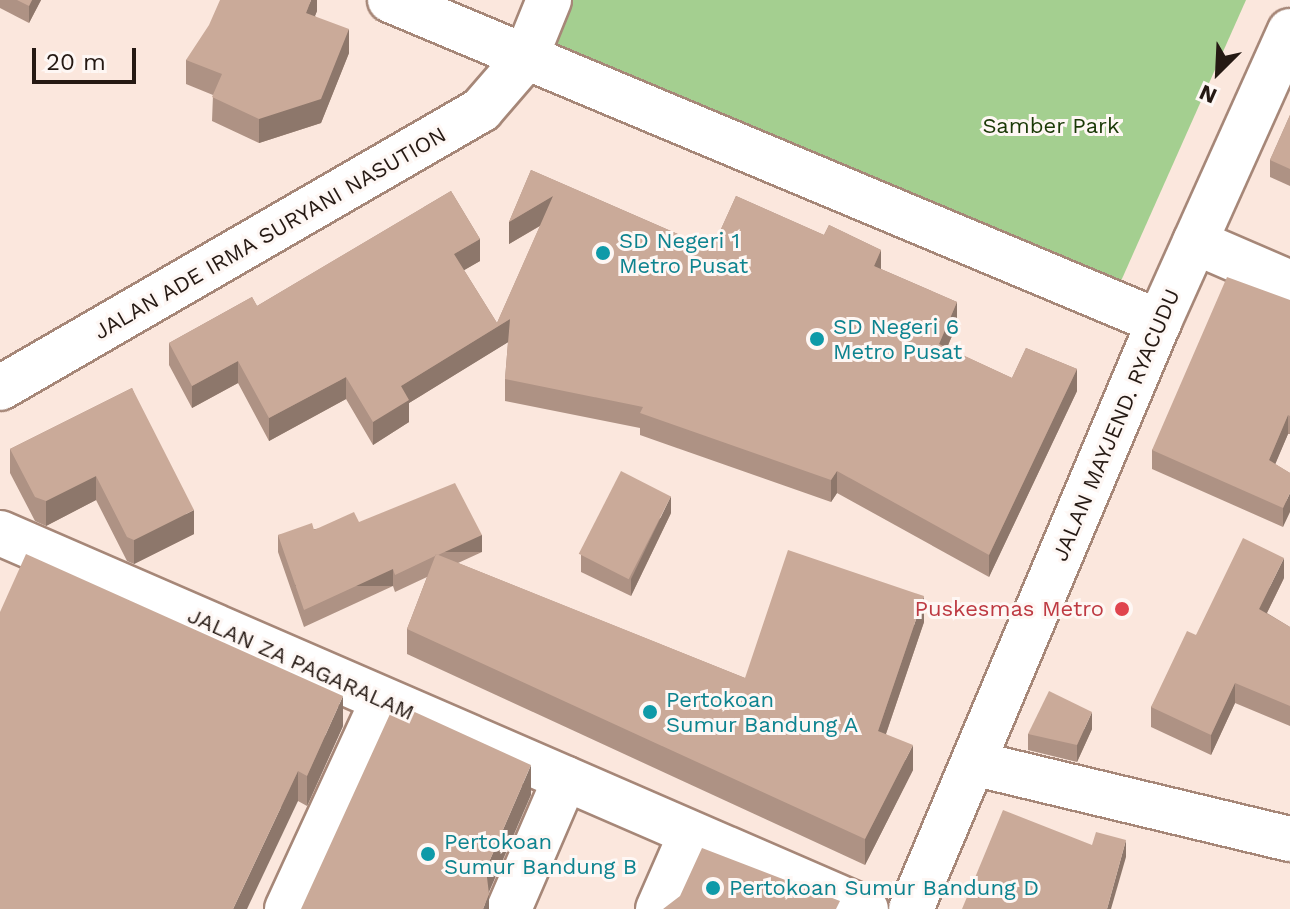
<!DOCTYPE html>
<style>
body{margin:0}
#map{position:relative;width:1290px;height:909px;overflow:hidden;background:#fbe7dd;font-family:"Work Sans",sans-serif}
div>[style]{position:absolute}
.green>*{inset:0;background:#a4cf90}
.roads{filter:drop-shadow(2px 0 #a68778) drop-shadow(-2px 0 #a68778) drop-shadow(0 2px #a68778) drop-shadow(0 -2px #a68778)}
.minor>*{height:44px;margin:-22px;padding:0 22px;transform-origin:22px;border-radius:22px;background:#fff}
.wall>*{inset:0;background:#ae9284}
.shaded-wall>*{inset:0;background:#8d776b;transform-origin:0 0}
.building>*{inset:0;background:#caaa99;transform-origin:0 0}
.dots>*{width:22px;height:22px;translate:-50% -50%;box-sizing:border-box;border:4px solid #fef7f4;border-radius:50%}
span{translate:-50% -50%;white-space:nowrap;text-align:center;line-height:1.15;-webkit-text-stroke:6px #fef7f4;paint-order:stroke}
.park-label{font-size:22px;color:#1a3906}
.street-label{font-size:22px;color:#251913}
.culture-label{font-size:22px;color:#0d838f}
.left{translate:0 -50%;text-align:left}
.health-label{font-size:22px;color:#be3a42}
.right{translate:-100% -50%;text-align:right}
.north{position:absolute;left:1178px;top:32px;width:80px;height:80px;-webkit-text-stroke:6px #fef7f4;paint-order:stroke;rotate:204deg;font-size:22px;font-weight:700;line-height:32px;text-align:center;color:#251913}
.north::after{content:'';display:block;margin:auto;width:28px;height:36px;background:#251913;clip-path:polygon(50% 0,100% 100%,50% 72%,0 100%)}
.scale{position:absolute;left:32px;top:48px;width:104px;height:36px;box-sizing:border-box;border:4px solid #251913;border-top:0;padding-left:10px;font-size:24px;line-height:28px;white-space:nowrap;color:#251913;-webkit-text-stroke:6px #fef7f4;paint-order:stroke}
</style>
<div id="map">
<div class="green">
<div style="clip-path:polygon(562px 0,1246px 0,1117px 290px,544px 43px)"></div>
</div>
<div class="roads">
<div class="minor">
<div style="left:390px;top:0;width:834px;rotate:22.72deg"></div>
<div style="left:1195px;top:242px;width:103px;rotate:23.3deg"></div>
<div style="left:0;top:388px;width:556px;rotate:-30.03deg"></div>
<div style="left:481px;top:110px;width:67px;rotate:-49.2deg"></div>
<div style="left:525px;top:59px;width:64px;rotate:-67.9deg"></div>
<div style="left:0;top:533px;width:944px;rotate:23.47deg"></div>
<div style="left:973px;top:763px;width:326px;rotate:13.5deg"></div>
<div style="left:287px;top:909px;width:230px;rotate:-65.3deg"></div>
<div style="left:509px;top:909px;width:142px;rotate:-66.7deg"></div>
<div style="left:658px;top:909px;width:82px;rotate:-66.3deg"></div>
<div style="left:911px;top:909px;width:637px;rotate:-67.1deg"></div>
<div style="left:1159px;top:322px;width:319px;rotate:-65.8deg"></div>
</div>
</div>
<div class="wall">
<div style="clip-path:polygon(0 0,41px 0,29px 23px,0 8px)"></div>
<div style="clip-path:polygon(317px 0,317px 11px,315px 16px,349px 53px,321px 123px,259px 143px,212px 121px,213px 95px,186px 84px,186px 60px)"></div>
<div style="clip-path:polygon(1290px 115px,1290px 186px,1270px 177px,1270px 160px)"></div>
<div style="clip-path:polygon(531px 170px,712px 249px,736px 196px,824px 235px,829px 225px,881px 250px,881px 269px,957px 302px,957px 324px,947px 348px,1012px 378px,1026px 348px,1077px 369px,1077px 391px,989px 577px,837px 493px,831px 502px,640px 435px,640px 428px,505px 401px,505px 379px,508px 342px,409px 403px,409px 422px,373px 445px,346px 399px,269px 441px,238px 383px,192px 408px,169px 365px,169px 343px,252px 297px,257px 306px,451px 191px,480px 239px,480px 261px,464px 270px,497px 323px,540px 226px,509px 244px,509px 222px)"></div>
<div style="clip-path:polygon(1290px 300px,1290px 434px,1288px 434px,1275px 464px,1290px 473px,1283px 527px,1152px 469px,1152px 450px)"></div>
<div style="clip-path:polygon(132px 388px,194px 534px,134px 564px,127px 561px,96px 500px,46px 526px,35px 521px,10px 473px,10px 449px)"></div>
<div style="clip-path:polygon(671px 513px,631px 596px,581px 572px,581px 555px)"></div>
<div style="clip-path:polygon(359px 522px,482px 552px,458px 563px,745px 678px,924px 622px,886px 734px,913px 770px,865px 865px,407px 654px,407px 629px,427px 577px,395px 592px,393px 586px,304px 627px,278px 552px,278px 535px)"></div>
<div style="clip-path:polygon(1284px 578px,1267px 613px,1290px 627px,1290px 726px,1235px 703px,1211px 755px,1151px 727px,1151px 707px,1196px 635px)"></div>
<div style="clip-path:polygon(343px 726px,307px 806px,298px 801px,0 909px)"></div>
<div style="clip-path:polygon(1092px 729px,1077px 762px,1028px 750px,1028px 734px)"></div>
</div>
<div class="shaded-wall">
<div style="clip-path:polygon(32px 0,41px 0,29px 23px,29px 6px)"></div>
<div style="clip-path:polygon(311px 0,317px 0,317px 11px,306px 37px,306px 13px)"></div>
<div style="clip-path:polygon(349px 29px,349px 53px,321px 123px,259px 143px,259px 119px)"></div>
<div style="clip-path:polygon(553px 196px,553px 218px,509px 244px,509px 222px)"></div>
<div style="clip-path:polygon(480px 239px,480px 261px,454px 276px,454px 254px)"></div>
<div style="clip-path:polygon(881px 250px,881px 272px,874px 266px)"></div>
<div style="clip-path:polygon(957px 302px,957px 324px,939px 366px,939px 344px)"></div>
<div style="clip-path:polygon(510px 319px,510px 341px,409px 403px,409px 422px,373px 445px,373px 422px,401px 386px)"></div>
<div style="clip-path:polygon(238px 361px,238px 383px,192px 408px,192px 386px)"></div>
<div style="clip-path:polygon(1077px 369px,1077px 391px,989px 577px,989px 555px)"></div>
<div style="clip-path:polygon(346px 377px,346px 399px,269px 441px,269px 418px)"></div>
<div style="clip-path:polygon(1288px 415px,1288px 434px,1269px 479px,1269px 460px)"></div>
<div style="clip-path:polygon(837px 471px,837px 493px,831px 502px,831px 480px)"></div>
<div style="clip-path:polygon(96px 476px,96px 500px,46px 526px,46px 501px)"></div>
<div style="clip-path:polygon(1290px 493px,1290px 512px,1283px 527px,1283px 508px)"></div>
<div style="clip-path:polygon(671px 496px,671px 513px,631px 596px,631px 579px)"></div>
<div style="clip-path:polygon(194px 510px,194px 534px,134px 564px,134px 540px)"></div>
<div style="left:482px;top:535px;width:17px;height:96px;rotate:90deg"></div>
<div style="clip-path:polygon(1284px 558px,1284px 578px,1259px 629px,1259px 609px)"></div>
<div style="left:393px;top:569px;width:17px;height:98px;rotate:90deg"></div>
<div style="clip-path:polygon(924px 596px,924px 622px,878px 757px,878px 731px)"></div>
<div style="clip-path:polygon(1235px 683px,1235px 703px,1211px 755px,1211px 735px)"></div>
<div style="clip-path:polygon(343px 696px,343px 726px,307px 806px,307px 776px)"></div>
<div style="clip-path:polygon(1092px 712px,1092px 729px,1077px 762px,1077px 745px)"></div>
<div style="clip-path:polygon(913px 745px,913px 770px,865px 865px,865px 839px)"></div>
<div style="clip-path:polygon(531px 765px,531px 795px,486px 899px,486px 869px)"></div>
<div style="clip-path:polygon(298px 771px,298px 801px,247px 909px,233px 909px)"></div>
<div style="clip-path:polygon(1126px 840px,1126px 857px,1111px 909px,1107px 909px)"></div>
<div style="clip-path:polygon(489px 894px,489px 909px,483px 909px)"></div>
</div>
<div class="building">
<div style="clip-path:polygon(17px 0,32px 0,29px 6px)"></div>
<div style="clip-path:polygon(220px 0,311px 0,306px 13px,349px 29px,321px 99px,259px 119px,212px 97px,222px 74px,186px 60px,209px 25px)"></div>
<div style="clip-path:polygon(1290px 115px,1290px 169px,1270px 160px)"></div>
<div style="clip-path:polygon(531px 170px,712px 249px,736px 196px,824px 235px,829px 225px,881px 250px,874px 266px,957px 302px,939px 344px,1012px 378px,1026px 348px,1077px 369px,989px 555px,837px 471px,831px 480px,640px 413px,643px 407px,505px 379px,510px 319px,401px 386px,409px 400px,373px 422px,346px 377px,269px 418px,238px 361px,192px 386px,169px 343px,252px 297px,257px 306px,451px 191px,480px 239px,454px 254px,497px 323px,553px 196px,509px 222px)"></div>
<div style="clip-path:polygon(1227px 277px,1290px 300px,1290px 416px,1288px 415px,1269px 460px,1290px 473px,1290px 493px,1283px 508px,1152px 450px)"></div>
<div style="clip-path:polygon(132px 388px,194px 510px,134px 540px,127px 537px,96px 476px,46px 501px,35px 497px,10px 449px)"></div>
<div style="left:621px;top:471px;width:56px;height:93px;rotate:27deg"></div>
<div style="clip-path:polygon(455px 483px,482px 535px,438px 555px,436px 554px,435px 556px,395px 575px,393px 569px,304px 610px,278px 535px,312px 523px,314px 530px,354px 512px,359px 522px)"></div>
<div style="clip-path:polygon(1243px 538px,1284px 558px,1259px 609px,1290px 627px,1290px 706px,1235px 683px,1211px 735px,1151px 707px,1187px 631px,1196px 635px)"></div>
<div style="clip-path:polygon(788px 550px,924px 596px,878px 731px,913px 745px,865px 839px,407px 629px,436px 554px,745px 678px)"></div>
<div style="clip-path:polygon(26px 554px,343px 696px,307px 776px,298px 771px,233px 909px,0 909px,0 612px)"></div>
<div style="clip-path:polygon(1049px 691px,1092px 712px,1077px 745px,1028px 734px)"></div>
<div style="clip-path:polygon(395px 703px,531px 765px,486px 869px,489px 894px,483px 909px,301px 909px)"></div>
<div style="clip-path:polygon(1003px 810px,1092px 845px,1096px 832px,1126px 840px,1107px 909px,962px 909px)"></div>
<div style="clip-path:polygon(702px 848px,840px 901px,836px 909px,663px 909px,680px 896px)"></div>
</div>
<div class="dots">
<div style="left:603px;top:253px;background:#0f9aa8"></div>
<div style="left:817px;top:339px;background:#0f9aa8"></div>
<div style="left:1122px;top:609px;background:#e0444e"></div>
<div style="left:650px;top:712px;background:#0f9aa8"></div>
<div style="left:428px;top:854px;background:#0f9aa8"></div>
<div style="left:713px;top:888px;background:#0f9aa8"></div>
</div>
<div class="park-label">
<span style="left:1051px;top:126px">Samber Park</span>
</div>
<div class="street-label">
<span style="left:270px;top:233px;rotate:-30deg">JALAN ADE IRMA SURYANI NASUTION</span>
<span style="left:1116px;top:425px;rotate:-67deg">JALAN MAYJEND. RYACUDU</span>
<span style="left:301px;top:664px;rotate:24deg">JALAN ZA PAGARALAM</span>
</div>
<div class="culture-label">
<span class="left" style="left:619px;top:253px">SD Negeri 1<br>Metro Pusat</span>
<span class="left" style="left:833px;top:339px">SD Negeri 6<br>Metro Pusat</span>
<span class="left" style="left:666px;top:712px">Pertokoan<br>Sumur Bandung A</span>
<span class="left" style="left:444px;top:854px">Pertokoan<br>Sumur Bandung B</span>
<span class="left" style="left:729px;top:888px">Pertokoan Sumur Bandung D</span>
</div>
<div class="health-label">
<span class="right" style="left:1104px;top:609px">Puskesmas Metro</span>
</div>
<div class="north">N</div>
<div class="scale">20 m</div>
</div>
